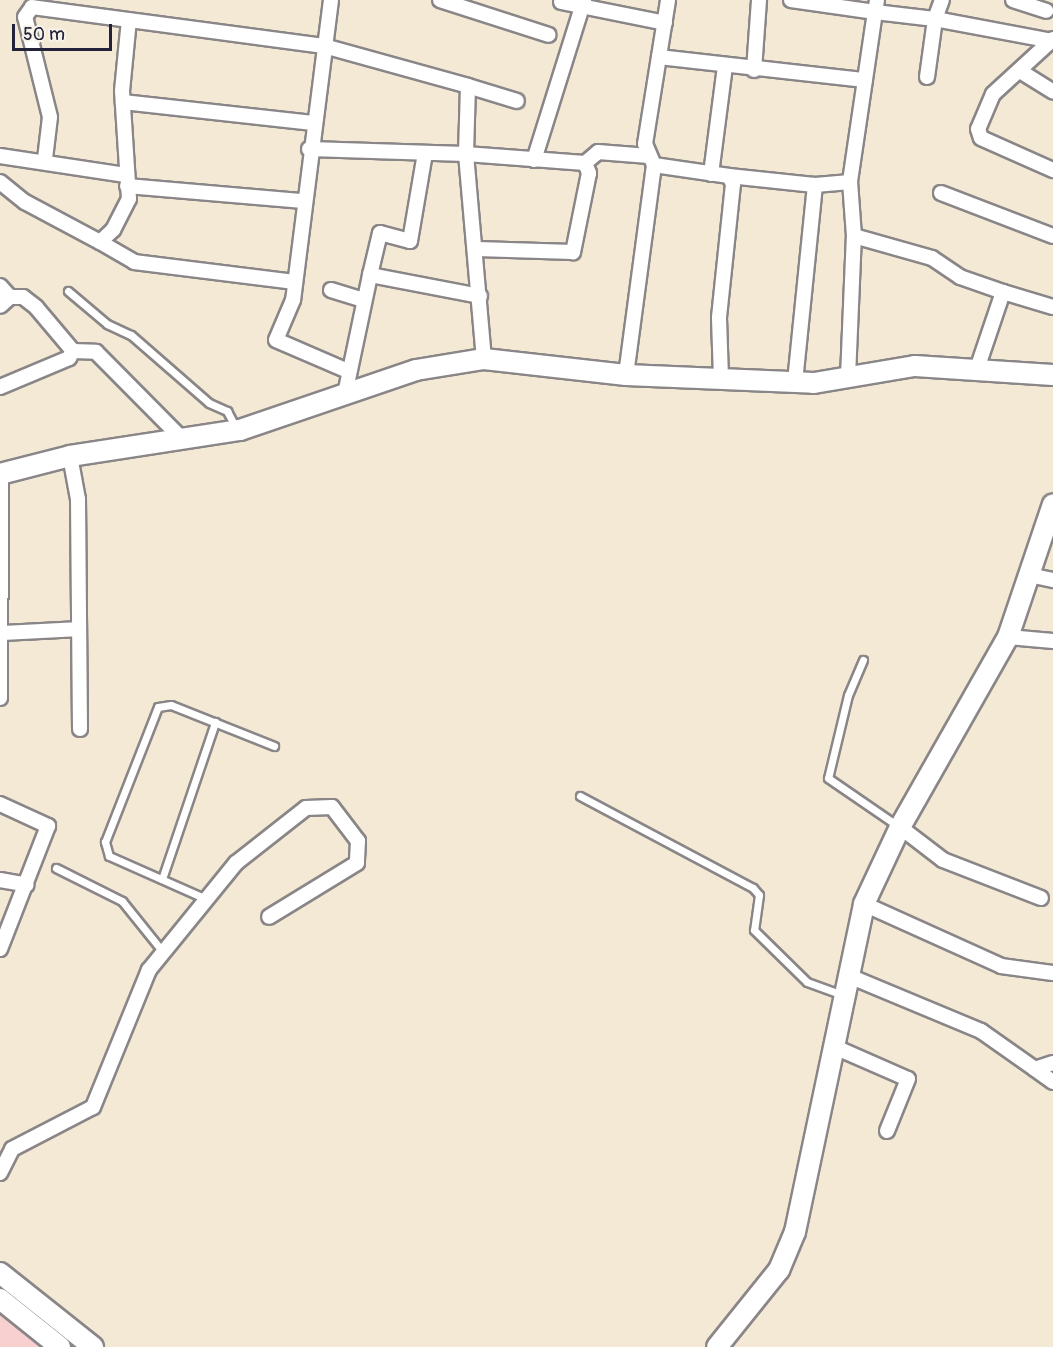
<!DOCTYPE html>
<style>
body{margin:0}
#map{position:relative;width:1053px;height:1347px;overflow:hidden;background:#f3e9d4;font-family:Pangolin,sans-serif}
div>[style]{position:absolute}
.built>*{inset:0;background:#f7d0cf}
.roads{filter:drop-shadow(2px 0 #8a8688) drop-shadow(-2px 0 #8a8688) drop-shadow(0 2px #8a8688) drop-shadow(0 -2px #8a8688)}
.lane>*{height:7px;margin:-3.5px;padding:0 3.5px;transform-origin:3.5px;border-radius:3.5px;background:#fff}
.street>*{height:14px;margin:-7px;padding:0 7px;transform-origin:7px;border-radius:7px;background:#fff}
.secondary>*{height:20px;margin:-10px;padding:0 10px;transform-origin:10px;border-radius:10px;background:#fff}
span{translate:-50% -50%;white-space:nowrap;text-align:center;line-height:1.15;-webkit-text-stroke:4.5px #f7f3e8;paint-order:stroke}
.scale{position:absolute;left:12px;top:24px;width:100px;height:27px;box-sizing:border-box;border:3px solid #22223b;border-top:0;padding-left:8px;font-size:18px;line-height:21px;white-space:nowrap;color:#22223b;-webkit-text-stroke:4px #f7f3e8;paint-order:stroke}
</style>
<div id="map">
<div class="built">
<div style="clip-path:polygon(0 1309px,52px 1347px,0 1347px)"></div>
</div>
<div class="roads">
<div class="lane">
<div style="left:68px;top:291px;width:51px;rotate:40.2deg"></div>
<div style="left:107px;top:324px;width:26px;rotate:25deg"></div>
<div style="left:131px;top:335px;width:103px;rotate:41.1deg"></div>
<div style="left:209px;top:403px;width:20px;rotate:24deg"></div>
<div style="left:227px;top:411px;width:19px;rotate:62deg"></div>
<div style="left:863px;top:660px;width:38px;rotate:113deg"></div>
<div style="left:848px;top:695px;width:85px;rotate:103.5deg"></div>
<div style="left:828px;top:778px;width:85px;rotate:34.4deg"></div>
<div style="left:580px;top:796px;width:196px;rotate:28deg"></div>
<div style="left:753px;top:888px;width:9px;rotate:49deg"></div>
<div style="left:759px;top:895px;width:35px;rotate:98deg"></div>
<div style="left:754px;top:930px;width:74px;rotate:44.5deg"></div>
<div style="left:807px;top:982px;width:38px;rotate:20deg"></div>
<div style="left:56px;top:868px;width:74px;rotate:26.6deg"></div>
<div style="left:122px;top:901px;width:65px;rotate:51.2deg"></div>
<div style="left:162px;top:879px;width:166px;rotate:-71.3deg"></div>
<div style="left:204px;top:898px;width:104px;rotate:-156.1deg"></div>
<div style="left:109px;top:856px;width:15px;rotate:-106deg"></div>
<div style="left:105px;top:842px;width:145px;rotate:-68.6deg"></div>
<div style="left:158px;top:707px;width:13px;rotate:-9deg"></div>
<div style="left:171px;top:705px;width:111px;rotate:21.7deg"></div>
</div>
<div class="street">
<div style="left:331px;top:0;width:302px;rotate:97.2deg"></div>
<div style="left:293px;top:300px;width:43px;rotate:113deg"></div>
<div style="left:276px;top:340px;width:78px;rotate:23.3deg"></div>
<div style="left:440px;top:0;width:114px;rotate:17.8deg"></div>
<div style="left:791px;top:0;width:85px;rotate:8.1deg"></div>
<div style="left:875px;top:12px;width:172px;rotate:98.4deg"></div>
<div style="left:850px;top:182px;width:35px;rotate:175deg"></div>
<div style="left:815px;top:185px;width:198px;rotate:95.8deg"></div>
<div style="left:877px;top:0;width:12px;rotate:99deg"></div>
<div style="left:875px;top:12px;width:60px;rotate:6.7deg"></div>
<div style="left:935px;top:19px;width:20px;rotate:-70deg"></div>
<div style="left:1013px;top:0;width:35px;rotate:18deg"></div>
<div style="left:561px;top:2px;width:106px;rotate:11.4deg"></div>
<div style="left:1053px;top:39px;width:81px;rotate:137.5deg"></div>
<div style="left:993px;top:94px;width:38px;rotate:113deg"></div>
<div style="left:978px;top:129px;width:9px;rotate:72deg"></div>
<div style="left:981px;top:138px;width:79px;rotate:24deg"></div>
<div style="left:659px;top:57px;width:207px;rotate:6.4deg"></div>
<div style="left:754px;top:70px;width:70px;rotate:-85.9deg"></div>
<div style="left:1020px;top:71px;width:39px;rotate:32deg"></div>
<div style="left:927px;top:77px;width:59px;rotate:-82.1deg"></div>
<div style="left:935px;top:19px;width:120px;rotate:10.6deg"></div>
<div style="left:468px;top:86px;width:51px;rotate:17deg"></div>
<div style="left:123px;top:102px;width:191px;rotate:6.3deg"></div>
<div style="left:309px;top:149px;width:157px;rotate:1.8deg"></div>
<div style="left:466px;top:154px;width:206px;rotate:85deg"></div>
<div style="left:0;top:156px;width:127px;rotate:8.6deg"></div>
<div style="left:45px;top:159px;width:42px;rotate:-83.2deg"></div>
<div style="left:50px;top:117px;width:103px;rotate:-104deg"></div>
<div style="left:25px;top:17px;width:12px;rotate:-55deg"></div>
<div style="left:32px;top:7px;width:295px;rotate:7.6deg"></div>
<div style="left:324px;top:46px;width:149px;rotate:15.5deg"></div>
<div style="left:468px;top:86px;width:68px;rotate:91.7deg"></div>
<div style="left:466px;top:154px;width:119px;rotate:4.3deg"></div>
<div style="left:585px;top:163px;width:11px;rotate:68deg"></div>
<div style="left:589px;top:173px;width:81px;rotate:101.4deg"></div>
<div style="left:573px;top:252px;width:96px;rotate:-178.2deg"></div>
<div style="left:534px;top:160px;width:168px;rotate:-72.6deg"></div>
<div style="left:585px;top:163px;width:17px;rotate:-40deg"></div>
<div style="left:598px;top:152px;width:51px;rotate:4.5deg"></div>
<div style="left:654px;top:165px;width:76px;rotate:8.3deg"></div>
<div style="left:729px;top:176px;width:9px;rotate:63deg"></div>
<div style="left:733px;top:184px;width:135px;rotate:96deg"></div>
<div style="left:719px;top:318px;width:61px;rotate:88.1deg"></div>
<div style="left:711px;top:174px;width:109px;rotate:-82.6deg"></div>
<div style="left:729px;top:176px;width:86px;rotate:6deg"></div>
<div style="left:0;top:182px;width:32px;rotate:39deg"></div>
<div style="left:25px;top:202px;width:85px;rotate:28.1deg"></div>
<div style="left:100px;top:242px;width:18px;rotate:-43deg"></div>
<div style="left:113px;top:230px;width:35px;rotate:-63deg"></div>
<div style="left:129px;top:199px;width:108px;rotate:-93.7deg"></div>
<div style="left:122px;top:91px;width:71px;rotate:-84.4deg"></div>
<div style="left:127px;top:186px;width:177px;rotate:4.9deg"></div>
<div style="left:941px;top:193px;width:120px;rotate:21deg"></div>
<div style="left:854px;top:236px;width:81px;rotate:15.8deg"></div>
<div style="left:932px;top:258px;width:34px;rotate:34deg"></div>
<div style="left:960px;top:277px;width:46px;rotate:19.2deg"></div>
<div style="left:100px;top:242px;width:39px;rotate:30deg"></div>
<div style="left:134px;top:262px;width:162px;rotate:7.1deg"></div>
<div style="left:370px;top:275px;width:43px;rotate:-76.6deg"></div>
<div style="left:380px;top:233px;width:31px;rotate:15deg"></div>
<div style="left:410px;top:241px;width:89px;rotate:-80.3deg"></div>
<div style="left:0;top:286px;width:15px;rotate:48deg"></div>
<div style="left:10px;top:297px;width:13px;rotate:138deg"></div>
<div style="left:331px;top:290px;width:34px;rotate:17deg"></div>
<div style="left:73px;top:351px;width:23px;rotate:2deg"></div>
<div style="left:96px;top:352px;width:120px;rotate:45.3deg"></div>
<div style="left:978px;top:366px;width:78px;rotate:-71.3deg"></div>
<div style="left:1003px;top:292px;width:52px;rotate:16.7deg"></div>
<div style="left:626px;top:375px;width:212px;rotate:-82.4deg"></div>
<div style="left:654px;top:165px;width:23px;rotate:-113deg"></div>
<div style="left:645px;top:144px;width:146px;rotate:-80.9deg"></div>
<div style="left:848px;top:377px;width:141px;rotate:-87.6deg"></div>
<div style="left:854px;top:236px;width:54px;rotate:-94.2deg"></div>
<div style="left:0;top:387px;width:75px;rotate:-22.8deg"></div>
<div style="left:69px;top:358px;width:8px;rotate:-60deg"></div>
<div style="left:73px;top:351px;width:57px;rotate:-130.1deg"></div>
<div style="left:36px;top:307px;width:16px;rotate:-142deg"></div>
<div style="left:23px;top:297px;width:13px;rotate:180deg"></div>
<div style="left:345px;top:394px;width:122px;rotate:-78.1deg"></div>
<div style="left:370px;top:275px;width:112px;rotate:10.8deg"></div>
<div style="left:70px;top:456px;width:44px;rotate:79.5deg"></div>
<div style="left:78px;top:499px;width:230px;rotate:89.5deg"></div>
<div style="left:1029px;top:575px;width:25px;rotate:12deg"></div>
<div style="left:2px;top:633px;width:76px;rotate:-3deg"></div>
<div style="left:1008px;top:637px;width:45px;rotate:5.1deg"></div>
<div style="left:0;top:698px;width:225px;rotate:-89.7deg"></div>
<div style="left:0;top:804px;width:53px;rotate:24.6deg"></div>
<div style="left:48px;top:826px;width:132px;rotate:111.3deg"></div>
<div style="left:900px;top:827px;width:54px;rotate:37.5deg"></div>
<div style="left:943px;top:860px;width:105px;rotate:21.2deg"></div>
<div style="left:0;top:880px;width:27px;rotate:10deg"></div>
<div style="left:864px;top:904px;width:150px;rotate:24.3deg"></div>
<div style="left:1001px;top:966px;width:52px;rotate:7.7deg"></div>
<div style="left:849px;top:976px;width:143px;rotate:22.6deg"></div>
<div style="left:981px;top:1031px;width:66px;rotate:35.1deg"></div>
<div style="left:837px;top:1048px;width:77px;rotate:23.6deg"></div>
<div style="left:908px;top:1079px;width:56px;rotate:112deg"></div>
<div style="left:1053px;top:1063px;width:19px;rotate:162deg"></div>
<div style="left:1035px;top:1069px;width:22px;rotate:36deg"></div>
<div style="left:0;top:1173px;width:27px;rotate:-63deg"></div>
<div style="left:12px;top:1149px;width:91px;rotate:-27.4deg"></div>
<div style="left:93px;top:1107px;width:148px;rotate:-67.8deg"></div>
<div style="left:149px;top:970px;width:138px;rotate:-50.9deg"></div>
<div style="left:236px;top:863px;width:89px;rotate:-38.2deg"></div>
<div style="left:306px;top:808px;width:26px;rotate:-2deg"></div>
<div style="left:332px;top:807px;width:43px;rotate:52.6deg"></div>
<div style="left:358px;top:841px;width:22px;rotate:93deg"></div>
<div style="left:357px;top:863px;width:103px;rotate:148.5deg"></div>
</div>
<div class="secondary">
<div style="left:0;top:474px;width:72px;rotate:-14.4deg"></div>
<div style="left:70px;top:456px;width:172px;rotate:-8.7deg"></div>
<div style="left:240px;top:430px;width:186px;rotate:-18.8deg"></div>
<div style="left:416px;top:370px;width:69px;rotate:-9.2deg"></div>
<div style="left:484px;top:359px;width:143px;rotate:6.4deg"></div>
<div style="left:626px;top:375px;width:188px;rotate:2.4deg"></div>
<div style="left:814px;top:383px;width:102px;rotate:-9.6deg"></div>
<div style="left:915px;top:366px;width:138px;rotate:3.7deg"></div>
<div style="left:0;top:1273px;width:119px;rotate:38.5deg"></div>
<div style="left:0;top:1299px;width:77px;rotate:38.7deg"></div>
<div style="left:717px;top:1347px;width:99px;rotate:-51.2deg"></div>
<div style="left:779px;top:1270px;width:41px;rotate:-67.2deg"></div>
<div style="left:795px;top:1232px;width:335px;rotate:-78.1deg"></div>
<div style="left:864px;top:904px;width:85px;rotate:-64.9deg"></div>
<div style="left:900px;top:827px;width:219px;rotate:-60.4deg"></div>
<div style="left:1008px;top:637px;width:140px;rotate:-71.3deg"></div>
</div>
</div>
<div class="scale">50 m</div>
</div>
